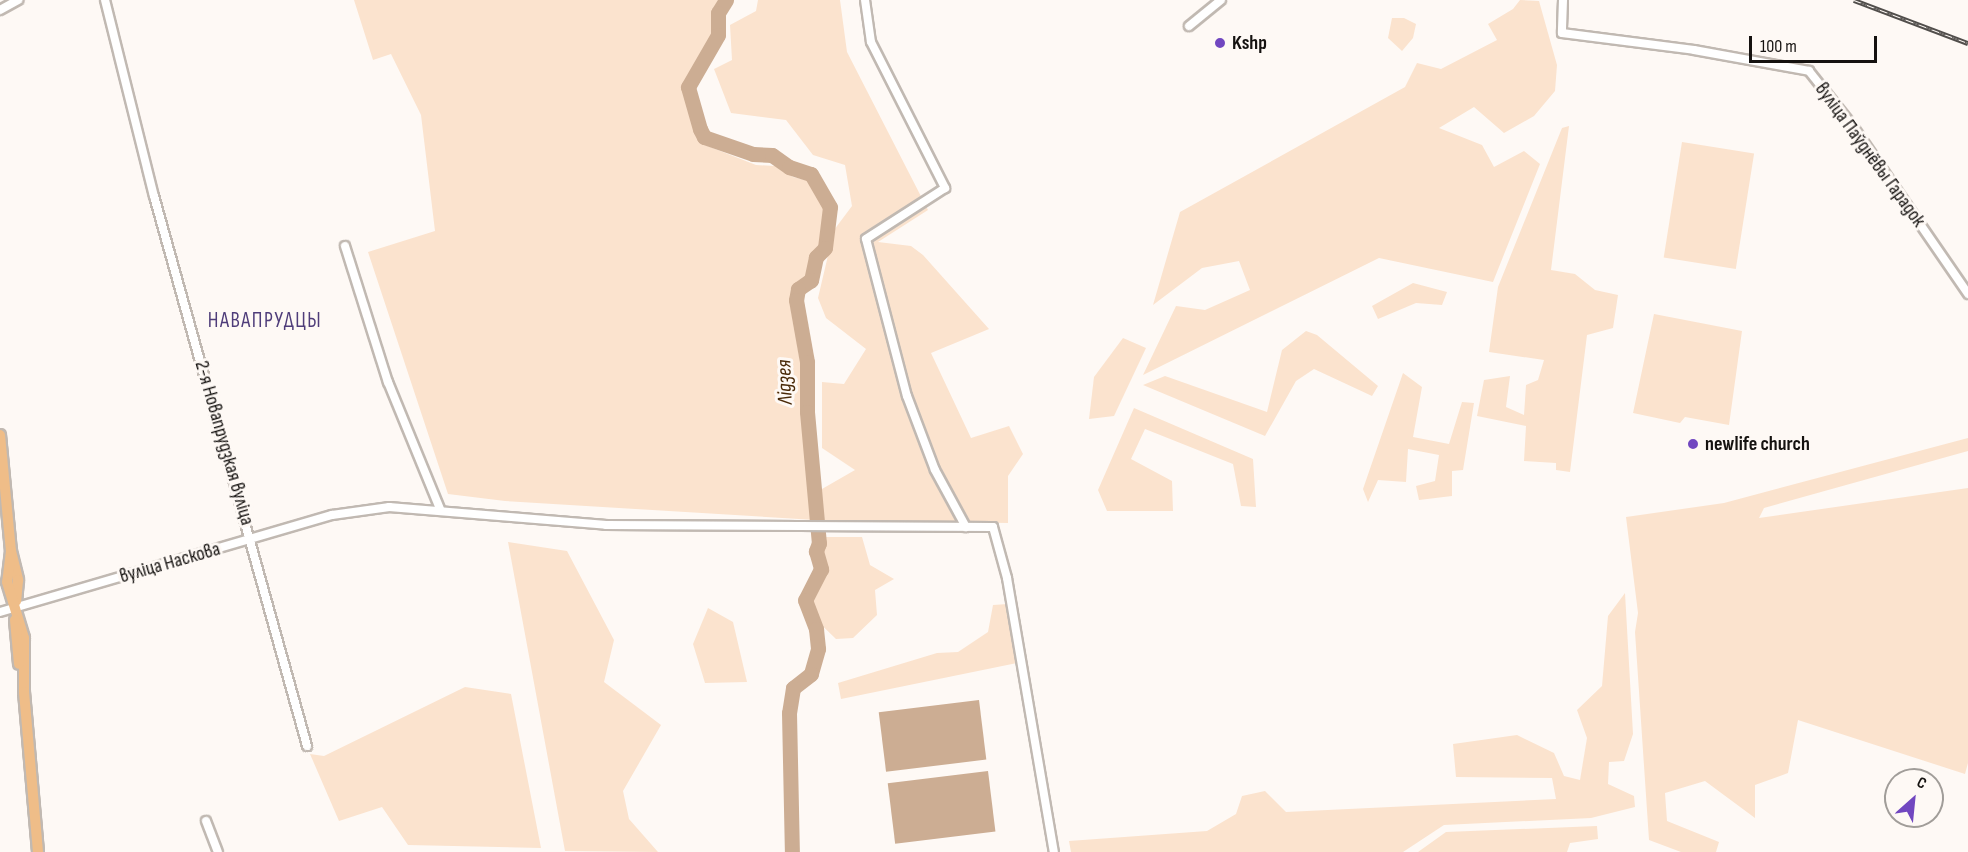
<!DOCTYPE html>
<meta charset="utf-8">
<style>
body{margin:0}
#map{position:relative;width:1968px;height:852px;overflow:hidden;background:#fef9f5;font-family:"Sofia Sans Condensed",sans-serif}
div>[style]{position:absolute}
.green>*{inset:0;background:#fbe3ce;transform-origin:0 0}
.water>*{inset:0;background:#ccad93;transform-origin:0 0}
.river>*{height:15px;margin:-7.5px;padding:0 7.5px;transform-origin:7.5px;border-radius:7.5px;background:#ccad93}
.roads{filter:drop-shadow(2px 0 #c1b9b2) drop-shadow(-2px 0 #c1b9b2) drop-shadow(0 2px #c1b9b2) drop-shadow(0 -2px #c1b9b2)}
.minor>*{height:8px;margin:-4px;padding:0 4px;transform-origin:4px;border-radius:4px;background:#fff}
.major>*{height:10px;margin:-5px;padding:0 5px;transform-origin:5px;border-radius:5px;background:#efbd88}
.rail>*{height:4.5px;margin-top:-2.25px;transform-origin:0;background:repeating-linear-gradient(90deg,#fef9f5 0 7px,#514e4b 0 14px);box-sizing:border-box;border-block:2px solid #514e4b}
.dots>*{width:16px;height:16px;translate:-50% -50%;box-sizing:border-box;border:3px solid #fef9f5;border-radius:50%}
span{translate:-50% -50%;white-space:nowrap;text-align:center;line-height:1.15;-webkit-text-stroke:6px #fef9f5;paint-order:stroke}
.poi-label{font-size:20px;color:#151210;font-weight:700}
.left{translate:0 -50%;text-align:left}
.street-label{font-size:20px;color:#151210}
.neighbourhood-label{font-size:21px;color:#4f3d7a;letter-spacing:1.5px}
.water-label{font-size:21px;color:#492907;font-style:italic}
.north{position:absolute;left:1884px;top:768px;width:60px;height:60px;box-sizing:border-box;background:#fef9f5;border:2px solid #a19d99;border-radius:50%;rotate:27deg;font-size:16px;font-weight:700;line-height:24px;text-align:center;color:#151210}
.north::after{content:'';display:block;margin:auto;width:21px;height:27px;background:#7147c0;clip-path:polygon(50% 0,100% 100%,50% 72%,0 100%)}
.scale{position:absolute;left:1749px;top:36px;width:128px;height:27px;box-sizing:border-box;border:3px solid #151210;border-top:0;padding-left:8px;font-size:18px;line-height:21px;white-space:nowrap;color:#151210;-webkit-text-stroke:4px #fef9f5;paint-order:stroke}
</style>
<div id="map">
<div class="green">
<div style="clip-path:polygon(354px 0,724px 0,708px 53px,686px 85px,700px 143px,756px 165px,775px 166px,793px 177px,810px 181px,829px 216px,824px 243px,812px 261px,811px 277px,798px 288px,794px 299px,801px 337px,804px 414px,815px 493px,855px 470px,822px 448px,822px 382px,844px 384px,866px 349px,826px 318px,818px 298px,834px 230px,852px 206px,845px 165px,813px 155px,786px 120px,731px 113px,714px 69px,732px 60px,730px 25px,756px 11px,758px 0,840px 0,847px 52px,928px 210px,878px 242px,911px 246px,923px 255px,989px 329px,931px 353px,971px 438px,1009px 426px,1023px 454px,1008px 476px,1008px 523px,815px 520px,505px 501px,448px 494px,368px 252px,435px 231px,421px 115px,391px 54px,373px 60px)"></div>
<div style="clip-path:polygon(1520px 0,1539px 1px,1557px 65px,1555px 91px,1534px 116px,1504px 133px,1474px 107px,1439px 128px,1482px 145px,1494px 167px,1524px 151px,1540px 164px,1493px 282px,1379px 258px,1143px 375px,1176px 306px,1205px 310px,1250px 290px,1239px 261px,1202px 268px,1153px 305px,1180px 212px,1405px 87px,1417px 63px,1441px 69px,1497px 40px,1488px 24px,1513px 9px)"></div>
<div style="clip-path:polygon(1392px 18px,1404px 18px,1416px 24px,1413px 38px,1402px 51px,1388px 38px)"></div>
<div style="clip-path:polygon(1569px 126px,1551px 270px,1575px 274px,1595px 290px,1618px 295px,1613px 328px,1587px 335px,1570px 472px,1556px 470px,1556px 463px,1524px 461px,1526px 426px,1477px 416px,1484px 380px,1510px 376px,1506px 407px,1524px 415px,1526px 385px,1538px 380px,1544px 360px,1489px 352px,1498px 287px,1562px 128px)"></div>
<div style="left:1682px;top:142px;width:73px;height:117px;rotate:9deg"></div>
<div style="clip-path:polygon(1413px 283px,1447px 292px,1442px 305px,1416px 303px,1378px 319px,1372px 306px)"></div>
<div style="clip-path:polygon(1654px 314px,1742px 331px,1729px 425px,1685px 417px,1680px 423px,1633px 413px)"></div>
<div style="clip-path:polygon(1306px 331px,1317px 335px,1378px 386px,1372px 396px,1314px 369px,1296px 381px,1265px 436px,1143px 385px,1165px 376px,1267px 412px,1282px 350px)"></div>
<div style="clip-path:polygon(1123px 338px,1146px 348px,1114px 416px,1089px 419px,1094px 377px)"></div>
<div style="clip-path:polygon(1403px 373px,1422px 387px,1413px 437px,1449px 444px,1462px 402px,1474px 403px,1463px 470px,1452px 471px,1452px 496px,1419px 500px,1416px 486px,1435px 481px,1439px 455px,1408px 449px,1406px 482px,1378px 480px,1368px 502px,1363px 489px)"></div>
<div style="clip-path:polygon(1134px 408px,1253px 459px,1256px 507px,1241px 506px,1233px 464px,1145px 429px,1131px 459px,1172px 481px,1173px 511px,1107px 511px,1098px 490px)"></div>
<div style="clip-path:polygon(1968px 438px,1968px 451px,1764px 508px,1759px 518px,1968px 488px,1968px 763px,1965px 774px,1798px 720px,1788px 773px,1755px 785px,1755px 818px,1705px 781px,1665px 793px,1667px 821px,1719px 842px,1716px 852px,1681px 852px,1649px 840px,1635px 632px,1638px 613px,1626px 517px,1724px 503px)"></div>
<div style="clip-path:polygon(819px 537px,862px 537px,870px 565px,894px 579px,875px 590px,877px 615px,853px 638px,836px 639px,806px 610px,805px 600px,820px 569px,816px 551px)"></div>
<div style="clip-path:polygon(508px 542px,567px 551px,614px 640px,604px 682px,661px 725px,623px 791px,629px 819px,658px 852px,565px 851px)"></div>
<div style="clip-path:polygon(1625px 593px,1633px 734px,1624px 761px,1609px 762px,1608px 784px,1634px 796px,1635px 807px,1591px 818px,1444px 825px,1403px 852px,1071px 852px,1069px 841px,1207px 831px,1236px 814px,1242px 796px,1265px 791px,1286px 812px,1556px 799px,1552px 778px,1456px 777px,1453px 744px,1517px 735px,1554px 753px,1564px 776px,1580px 780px,1587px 738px,1577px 710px,1602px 686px,1608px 616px)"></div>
<div style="clip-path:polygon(1008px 604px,1017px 663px,841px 699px,838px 683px,937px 653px,958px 652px,988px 632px,993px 605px)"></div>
<div style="clip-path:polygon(708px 608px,733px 622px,747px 682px,705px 683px,693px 644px)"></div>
<div style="clip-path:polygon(465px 687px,511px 694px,541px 848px,408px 845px,382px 807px,339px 821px,310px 754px,324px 756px)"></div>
<div style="clip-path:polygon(1597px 826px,1598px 839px,1570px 843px,1567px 852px,1418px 852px,1446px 832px)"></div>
</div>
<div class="water">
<div style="left:979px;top:700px;width:60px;height:101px;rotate:83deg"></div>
<div style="left:988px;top:771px;width:61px;height:101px;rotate:83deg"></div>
</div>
<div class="river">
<div style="left:726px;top:0;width:15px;rotate:122deg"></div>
<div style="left:718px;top:13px;width:22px;rotate:90deg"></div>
<div style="left:718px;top:35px;width:60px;rotate:120deg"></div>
<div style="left:688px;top:87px;width:44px;rotate:74.1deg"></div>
<div style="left:700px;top:129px;width:9px;rotate:63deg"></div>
<div style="left:704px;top:137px;width:52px;rotate:19.1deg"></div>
<div style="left:753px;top:154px;width:19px;rotate:3deg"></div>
<div style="left:772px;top:155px;width:21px;rotate:35deg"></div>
<div style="left:789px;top:167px;width:23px;rotate:18deg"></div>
<div style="left:811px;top:174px;width:38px;rotate:60deg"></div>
<div style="left:830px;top:207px;width:41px;rotate:97deg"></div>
<div style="left:825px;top:248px;width:13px;rotate:135deg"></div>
<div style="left:816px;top:257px;width:24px;rotate:102deg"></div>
<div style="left:811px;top:280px;width:16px;rotate:145deg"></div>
<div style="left:798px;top:289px;width:11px;rotate:100deg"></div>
<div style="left:796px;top:300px;width:63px;rotate:79.9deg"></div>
<div style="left:807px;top:362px;width:50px;rotate:90deg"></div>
<div style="left:807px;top:412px;width:132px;rotate:84.8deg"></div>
<div style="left:819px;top:543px;width:9px;rotate:111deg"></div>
<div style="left:816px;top:551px;width:19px;rotate:74deg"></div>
<div style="left:821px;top:569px;width:35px;rotate:117deg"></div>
<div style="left:805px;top:600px;width:31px;rotate:69deg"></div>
<div style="left:816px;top:629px;width:20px;rotate:84deg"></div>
<div style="left:818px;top:649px;width:26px;rotate:106deg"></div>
<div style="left:811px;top:674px;width:23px;rotate:142deg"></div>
<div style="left:793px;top:688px;width:25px;rotate:99deg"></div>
<div style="left:789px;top:713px;width:139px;rotate:88.8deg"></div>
</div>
<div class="roads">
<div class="minor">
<div style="left:105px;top:0;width:202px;rotate:76deg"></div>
<div style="left:154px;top:196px;width:571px;rotate:74.45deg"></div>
<div style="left:865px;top:0;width:42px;rotate:81.9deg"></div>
<div style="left:871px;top:42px;width:164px;rotate:63.1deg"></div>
<div style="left:945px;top:188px;width:94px;rotate:147.2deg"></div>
<div style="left:866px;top:239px;width:162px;rotate:75.4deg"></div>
<div style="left:907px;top:396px;width:79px;rotate:69.3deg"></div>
<div style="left:935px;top:470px;width:65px;rotate:61.5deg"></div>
<div style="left:1563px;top:0;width:33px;rotate:92deg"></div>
<div style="left:1562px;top:33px;width:133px;rotate:7.3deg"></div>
<div style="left:1694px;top:50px;width:117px;rotate:10.3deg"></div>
<div style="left:1809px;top:71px;width:69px;rotate:51.5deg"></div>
<div style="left:1852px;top:125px;width:205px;rotate:55.5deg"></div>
<div style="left:0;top:10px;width:21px;rotate:-29deg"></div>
<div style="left:1189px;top:26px;width:41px;rotate:-39.1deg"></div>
<div style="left:345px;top:246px;width:143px;rotate:72.5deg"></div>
<div style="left:388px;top:382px;width:137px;rotate:67.7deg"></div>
<div style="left:0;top:612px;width:346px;rotate:-16.3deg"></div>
<div style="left:332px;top:515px;width:58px;rotate:-8deg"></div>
<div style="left:389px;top:507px;width:218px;rotate:4.7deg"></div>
<div style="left:606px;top:525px;width:387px;rotate:0.3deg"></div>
<div style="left:993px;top:527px;width:53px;rotate:74.6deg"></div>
<div style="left:1007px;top:578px;width:278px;rotate:80.3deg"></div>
<div style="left:206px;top:821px;width:33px;rotate:69deg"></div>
</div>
<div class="major">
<div style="left:0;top:435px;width:117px;rotate:84.6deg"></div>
<div style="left:11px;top:551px;width:30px;rotate:76deg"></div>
<div style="left:18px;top:580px;width:21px;rotate:95deg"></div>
<div style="left:11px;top:551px;width:31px;rotate:97deg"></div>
<div style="left:7px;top:582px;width:59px;rotate:73.1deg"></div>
<div style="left:24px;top:638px;width:54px;rotate:90deg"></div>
<div style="left:24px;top:692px;width:161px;rotate:85deg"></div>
<div style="left:15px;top:620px;width:44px;rotate:84.8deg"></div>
</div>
</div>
<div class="rail">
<div style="left:1854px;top:0;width:122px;rotate:20.7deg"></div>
</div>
<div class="dots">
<div style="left:1220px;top:43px;background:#7147c0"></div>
<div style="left:1693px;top:444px;background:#7147c0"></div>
</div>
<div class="poi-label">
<span class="left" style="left:1232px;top:43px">Kshp</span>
<span class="left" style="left:1705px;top:444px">newlife church</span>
</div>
<div class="street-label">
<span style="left:1870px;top:155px;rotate:54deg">вуліца Паўднёвы Гарадок</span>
<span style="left:224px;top:443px;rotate:74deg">2-я Новапрудзкая вуліца</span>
<span style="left:170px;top:563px;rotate:-16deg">вуліца Наскова</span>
</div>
<div class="neighbourhood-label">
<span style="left:265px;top:321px">НАВАПРУДЦЫ</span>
</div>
<div class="water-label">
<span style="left:785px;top:382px;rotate:-92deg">Лідзея</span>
</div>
<div class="north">С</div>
<div class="scale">100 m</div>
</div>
